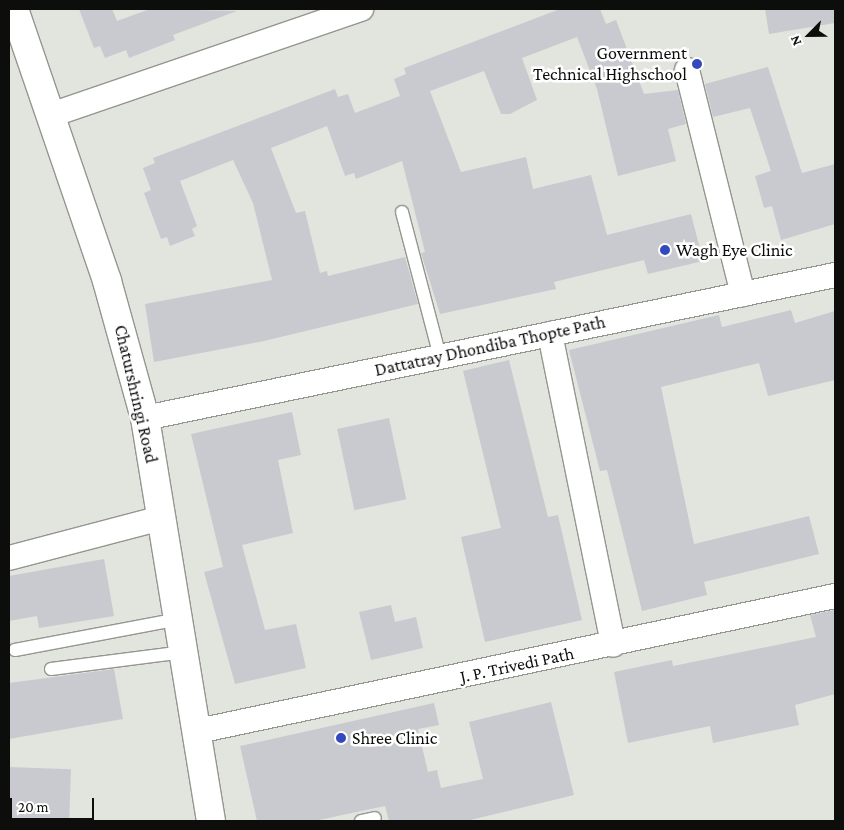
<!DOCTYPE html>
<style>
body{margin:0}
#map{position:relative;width:844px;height:830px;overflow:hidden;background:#e2e4de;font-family:"Crimson Pro",serif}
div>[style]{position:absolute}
.building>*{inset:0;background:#c8cad0;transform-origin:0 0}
.roads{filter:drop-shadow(1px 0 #949690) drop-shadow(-1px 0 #949690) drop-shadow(0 1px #949690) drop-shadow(0 -1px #949690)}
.lane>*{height:12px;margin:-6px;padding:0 6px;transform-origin:6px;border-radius:6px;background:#fff}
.street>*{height:24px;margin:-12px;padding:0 12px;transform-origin:12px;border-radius:12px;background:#fff}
.secondary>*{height:28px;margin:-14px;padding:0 14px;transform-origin:14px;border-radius:14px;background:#fff}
.dots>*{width:14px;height:14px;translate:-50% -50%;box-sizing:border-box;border:2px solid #fff;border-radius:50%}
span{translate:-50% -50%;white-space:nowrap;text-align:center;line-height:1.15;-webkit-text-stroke:5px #fff;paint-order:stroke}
.poi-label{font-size:18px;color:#0d0e0c}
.right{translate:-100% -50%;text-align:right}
.left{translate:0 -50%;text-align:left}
.street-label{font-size:18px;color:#0d0e0c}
.frame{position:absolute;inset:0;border:10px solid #0d0e0c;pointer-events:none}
.north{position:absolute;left:784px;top:10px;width:50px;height:50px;-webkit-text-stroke:4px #fff;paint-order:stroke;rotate:247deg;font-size:14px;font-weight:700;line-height:20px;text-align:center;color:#0d0e0c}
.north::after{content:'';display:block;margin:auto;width:18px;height:22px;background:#0d0e0c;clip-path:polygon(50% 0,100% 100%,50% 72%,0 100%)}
.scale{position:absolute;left:10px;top:798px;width:84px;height:22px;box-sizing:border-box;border:2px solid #0d0e0c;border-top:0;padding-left:6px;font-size:15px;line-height:18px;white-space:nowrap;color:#0d0e0c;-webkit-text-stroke:4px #fff;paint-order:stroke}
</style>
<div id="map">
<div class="building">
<div style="clip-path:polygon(79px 9px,112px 9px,117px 21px,150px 9px,237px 11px,173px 35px,175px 40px,129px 58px,126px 50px,105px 58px,100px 46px,94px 48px)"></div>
<div style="clip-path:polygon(560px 9px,600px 9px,606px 24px,616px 20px,644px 94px,678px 90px,686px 124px,668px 129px,676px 161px,618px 176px,597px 89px,577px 37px,522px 58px,537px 100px,510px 114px,501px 114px,484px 71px,430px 91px,461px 172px,526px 157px,533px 189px,591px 175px,607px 235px,691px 214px,703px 261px,648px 274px,644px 260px,554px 282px,556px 289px,440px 314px,421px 253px,425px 252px,402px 161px,356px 179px,354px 173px,345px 176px,327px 126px,271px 148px,296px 213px,305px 211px,320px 273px,327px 271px,328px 276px,405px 257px,418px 304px,264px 341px,154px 362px,145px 304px,272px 280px,253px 203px,233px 160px,180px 181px,197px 226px,192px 229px,195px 236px,170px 246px,167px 237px,161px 239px,144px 193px,151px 190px,143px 168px,155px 163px,153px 158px,335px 89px,338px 97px,348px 94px,355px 113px,400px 96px,394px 79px,406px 74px,404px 68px)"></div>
<div style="clip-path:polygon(765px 9px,835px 9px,835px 23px,769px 34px)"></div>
<div style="clip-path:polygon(768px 67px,802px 173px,835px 164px,835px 224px,781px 240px,772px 206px,764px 208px,755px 176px,771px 171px,750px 108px,713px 117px,705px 84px)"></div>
<div style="clip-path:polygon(791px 310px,795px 323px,835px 311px,835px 380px,768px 396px,759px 363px,661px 387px,694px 544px,809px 516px,819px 554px,704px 582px,707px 595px,642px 611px,607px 470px,600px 471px,569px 350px,719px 315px,722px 327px)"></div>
<div style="clip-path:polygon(509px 360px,548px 517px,558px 515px,582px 620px,485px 642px,461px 537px,501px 528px,463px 371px)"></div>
<div style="clip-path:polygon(292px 412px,301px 455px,278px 460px,293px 533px,242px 545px,265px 630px,296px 624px,306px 668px,235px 684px,204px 572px,223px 567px,191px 434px)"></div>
<div style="left:389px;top:418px;width:83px;height:53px;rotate:78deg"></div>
<div style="clip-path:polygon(104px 559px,114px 616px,39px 628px,37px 616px,9px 621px,9px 576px)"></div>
<div style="clip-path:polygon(391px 605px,395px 622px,416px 617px,423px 648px,371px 660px,359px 612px)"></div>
<div style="clip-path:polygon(835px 610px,835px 694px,795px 705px,799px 725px,713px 743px,710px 726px,628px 743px,614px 672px,672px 660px,673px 666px,816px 637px,810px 615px)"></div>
<div style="clip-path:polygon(114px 669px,123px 719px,9px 739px,9px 683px)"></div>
<div style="clip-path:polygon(551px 702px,574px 795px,466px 821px,389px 821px,385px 806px,314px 821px,257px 821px,240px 746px,434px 703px,439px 725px,418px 729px,428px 772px,437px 770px,441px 788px,483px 779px,469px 722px)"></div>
<div style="left:9px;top:767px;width:62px;height:53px;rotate:2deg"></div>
</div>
<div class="roads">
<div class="lane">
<div style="left:402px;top:212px;width:150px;rotate:75.3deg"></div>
<div style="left:15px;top:650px;width:167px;rotate:-10.7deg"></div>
<div style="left:51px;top:669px;width:134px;rotate:-7.3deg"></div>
<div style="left:361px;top:821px;width:14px;rotate:-12deg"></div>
</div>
<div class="street">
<div style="left:687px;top:70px;width:231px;rotate:76deg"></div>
<div style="left:51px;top:115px;width:328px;rotate:-18.9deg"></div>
<div style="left:550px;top:334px;width:317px;rotate:78.5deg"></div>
<div style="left:145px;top:418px;width:705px;rotate:-11.71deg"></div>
<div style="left:9px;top:558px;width:158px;rotate:-14.7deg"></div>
<div style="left:198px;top:731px;width:651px;rotate:-11.97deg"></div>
</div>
<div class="secondary">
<div style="left:14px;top:9px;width:287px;rotate:71.1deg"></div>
<div style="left:107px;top:281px;width:142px;rotate:74.5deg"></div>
<div style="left:145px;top:418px;width:408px;rotate:80.7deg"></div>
</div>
</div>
<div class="dots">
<div style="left:697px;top:64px;background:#3449bb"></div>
<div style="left:665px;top:250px;background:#3449bb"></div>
<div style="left:341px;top:738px;background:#3449bb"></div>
</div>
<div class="poi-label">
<span class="right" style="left:687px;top:64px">Government<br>Technical Highschool</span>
<span class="left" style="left:676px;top:250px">Wagh Eye Clinic</span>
<span class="left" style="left:352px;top:738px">Shree Clinic</span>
</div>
<div class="street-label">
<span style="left:490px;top:346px;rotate:-12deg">Dattatray Dhondiba Thopte Path</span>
<span style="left:136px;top:394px;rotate:77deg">Chaturshringi Road</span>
<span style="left:517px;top:665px;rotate:-12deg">J. P. Trivedi Path</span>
</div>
<div class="frame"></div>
<div class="north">N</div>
<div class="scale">20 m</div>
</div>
